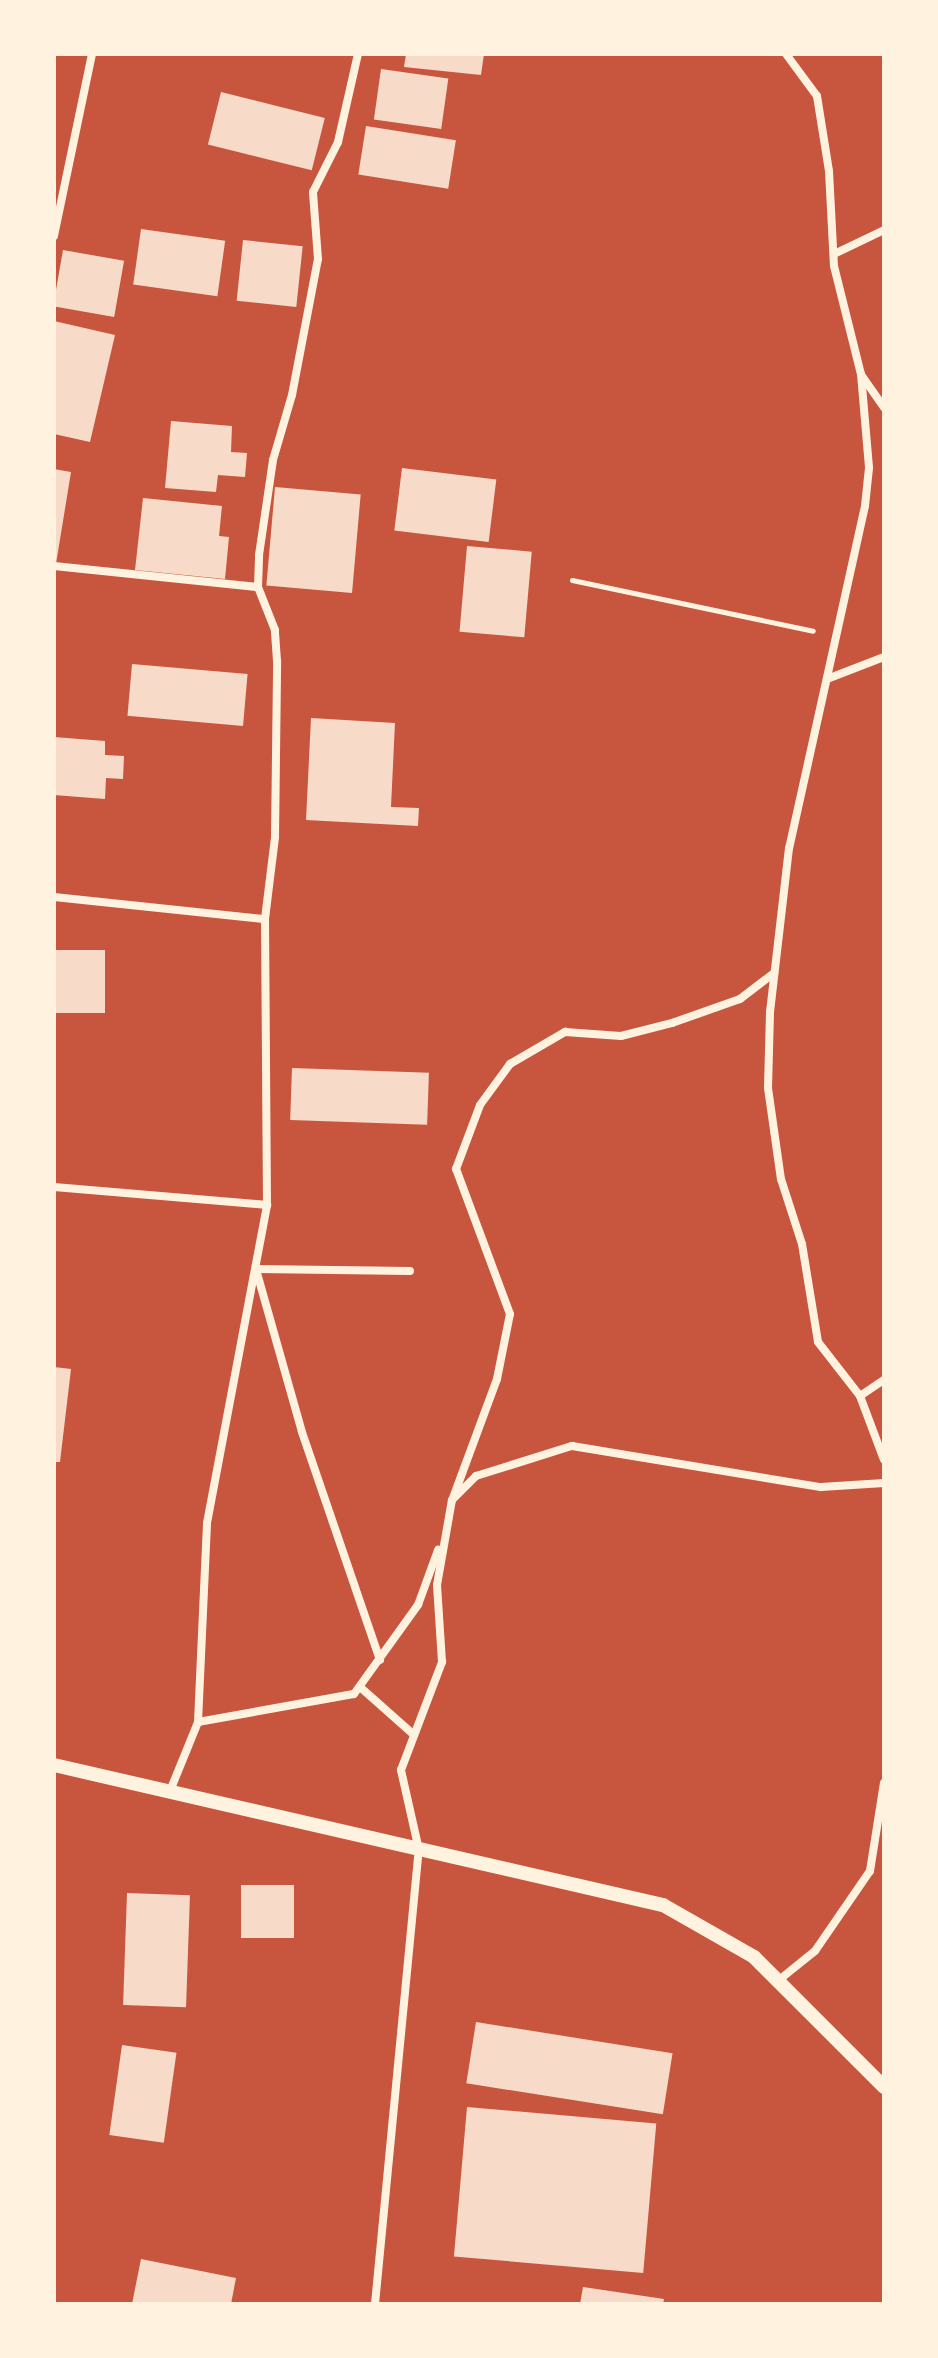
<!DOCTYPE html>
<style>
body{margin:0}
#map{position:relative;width:938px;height:2358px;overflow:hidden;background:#c8553d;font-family:Jost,sans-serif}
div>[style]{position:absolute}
.building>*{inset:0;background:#f7dbc8;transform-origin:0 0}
.path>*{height:5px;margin:-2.5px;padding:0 2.5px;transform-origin:2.5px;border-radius:2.5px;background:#fff3e0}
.minor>*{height:8px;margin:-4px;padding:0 4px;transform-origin:4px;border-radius:4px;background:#fff3e0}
.tertiary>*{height:14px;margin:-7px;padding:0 7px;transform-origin:7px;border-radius:7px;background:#fff3e0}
span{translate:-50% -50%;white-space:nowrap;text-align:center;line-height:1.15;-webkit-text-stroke:8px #fff3e0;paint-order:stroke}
.frame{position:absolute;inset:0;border:56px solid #fff3e0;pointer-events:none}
</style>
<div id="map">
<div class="building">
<div style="clip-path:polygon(406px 54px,484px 54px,481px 75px,404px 67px)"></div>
<div style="left:381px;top:69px;width:68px;height:51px;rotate:8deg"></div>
<div style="left:221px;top:92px;width:107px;height:54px;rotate:14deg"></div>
<div style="left:366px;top:126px;width:91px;height:49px;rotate:9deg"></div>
<div style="left:141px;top:229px;width:85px;height:56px;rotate:8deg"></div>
<div style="left:243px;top:240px;width:60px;height:61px;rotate:6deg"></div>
<div style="left:63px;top:250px;width:62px;height:57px;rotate:10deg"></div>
<div style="clip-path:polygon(54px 321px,115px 335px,90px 442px,54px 434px)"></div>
<div style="clip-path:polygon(171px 421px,232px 426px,231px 452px,247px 453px,245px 477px,218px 475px,216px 492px,165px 488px)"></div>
<div style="left:402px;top:468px;width:95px;height:63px;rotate:7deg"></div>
<div style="clip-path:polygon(54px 469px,71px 472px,56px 564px,54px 564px)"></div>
<div style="left:275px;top:487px;width:86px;height:99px;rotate:5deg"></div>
<div style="clip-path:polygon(143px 498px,222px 506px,219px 536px,229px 537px,225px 579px,135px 570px)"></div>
<div style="left:467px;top:546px;width:65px;height:86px;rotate:5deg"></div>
<div style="left:132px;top:664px;width:116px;height:52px;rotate:5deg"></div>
<div style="clip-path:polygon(311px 718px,395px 723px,391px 807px,419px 808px,418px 826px,306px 820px)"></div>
<div style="clip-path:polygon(54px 737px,105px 741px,105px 755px,124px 756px,123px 779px,106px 778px,105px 799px,54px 795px)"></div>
<div style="left:54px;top:950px;width:51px;height:63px"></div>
<div style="left:292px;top:1068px;width:137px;height:52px;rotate:2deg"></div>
<div style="clip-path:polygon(54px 1367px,71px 1369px,60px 1462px,54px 1462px)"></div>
<div style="left:241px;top:1885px;width:53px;height:53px"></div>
<div style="left:127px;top:1893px;width:63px;height:112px;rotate:2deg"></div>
<div style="left:476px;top:2022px;width:199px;height:62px;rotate:9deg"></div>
<div style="left:122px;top:2045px;width:55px;height:91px;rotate:8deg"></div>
<div style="left:467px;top:2107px;width:190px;height:150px;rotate:5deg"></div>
<div style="clip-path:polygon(141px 2259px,236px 2278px,231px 2304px,132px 2304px)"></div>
<div style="clip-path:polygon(583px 2287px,664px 2299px,663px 2304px,580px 2304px)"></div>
</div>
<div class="path">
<div style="left:572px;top:580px;width:246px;rotate:11.9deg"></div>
</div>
<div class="minor">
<div style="left:786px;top:54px;width:52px;rotate:53.6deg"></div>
<div style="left:817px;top:96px;width:76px;rotate:80.9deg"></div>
<div style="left:829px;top:171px;width:95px;rotate:87deg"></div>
<div style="left:834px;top:266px;width:111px;rotate:76deg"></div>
<div style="left:861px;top:374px;width:94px;rotate:85.1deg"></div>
<div style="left:869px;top:468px;width:38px;rotate:96deg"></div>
<div style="left:865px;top:506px;width:350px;rotate:102.5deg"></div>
<div style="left:789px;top:848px;width:165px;rotate:96.6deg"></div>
<div style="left:770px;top:1012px;width:76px;rotate:91.5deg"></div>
<div style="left:768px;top:1088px;width:92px;rotate:81.9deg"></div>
<div style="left:781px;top:1179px;width:68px;rotate:72.1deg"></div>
<div style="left:802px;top:1244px;width:99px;rotate:80.7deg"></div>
<div style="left:818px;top:1342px;width:68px;rotate:52.1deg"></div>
<div style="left:860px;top:1396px;width:68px;rotate:69.4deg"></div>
<div style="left:54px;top:236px;width:186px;rotate:-78.2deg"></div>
<div style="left:834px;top:254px;width:55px;rotate:-25.6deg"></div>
<div style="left:862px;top:376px;width:39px;rotate:55deg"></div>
<div style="left:54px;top:566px;width:205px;rotate:5.9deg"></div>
<div style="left:827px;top:679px;width:61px;rotate:-21.1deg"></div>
<div style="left:54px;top:897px;width:212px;rotate:6deg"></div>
<div style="left:54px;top:1187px;width:214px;rotate:4.8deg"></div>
<div style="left:860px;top:1396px;width:29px;rotate:-34deg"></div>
<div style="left:453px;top:1498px;width:127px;rotate:-69.7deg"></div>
<div style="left:497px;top:1379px;width:66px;rotate:-78.7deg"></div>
<div style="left:510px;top:1314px;width:155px;rotate:-110.4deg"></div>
<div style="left:456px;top:1169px;width:68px;rotate:-69.4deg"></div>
<div style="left:480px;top:1105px;width:51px;rotate:-53.8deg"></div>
<div style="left:510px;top:1064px;width:64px;rotate:-30.2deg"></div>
<div style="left:565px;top:1032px;width:56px;rotate:4.1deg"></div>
<div style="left:621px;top:1036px;width:53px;rotate:-14.3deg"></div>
<div style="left:672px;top:1023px;width:72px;rotate:-19.4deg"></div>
<div style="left:740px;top:999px;width:43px;rotate:-37.4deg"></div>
<div style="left:380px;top:1660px;width:241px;rotate:-108.9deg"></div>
<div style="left:302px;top:1432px;width:169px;rotate:-105.8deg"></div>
<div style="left:256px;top:1269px;width:154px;rotate:0.7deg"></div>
<div style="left:360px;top:1687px;width:72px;rotate:41.6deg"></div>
<div style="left:198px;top:1722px;width:158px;rotate:-10.2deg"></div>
<div style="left:354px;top:1694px;width:110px;rotate:-54.3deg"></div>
<div style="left:418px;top:1605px;width:59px;rotate:-70deg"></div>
<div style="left:170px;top:1791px;width:74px;rotate:-67.9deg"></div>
<div style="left:198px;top:1722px;width:199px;rotate:-87.4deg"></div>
<div style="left:207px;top:1523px;width:324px;rotate:-79.3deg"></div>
<div style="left:267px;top:1205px;width:286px;rotate:-90.4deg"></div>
<div style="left:265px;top:919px;width:83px;rotate:-83deg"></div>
<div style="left:275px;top:837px;width:176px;rotate:-89.3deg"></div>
<div style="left:277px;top:661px;width:31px;rotate:-94deg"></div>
<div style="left:275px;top:630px;width:46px;rotate:-111.6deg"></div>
<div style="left:258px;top:587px;width:32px;rotate:-88deg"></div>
<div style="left:259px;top:555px;width:96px;rotate:-81.6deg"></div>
<div style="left:273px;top:460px;width:68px;rotate:-73.7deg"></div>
<div style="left:292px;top:395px;width:138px;rotate:-79.2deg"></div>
<div style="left:318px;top:259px;width:67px;rotate:-94.3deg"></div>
<div style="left:313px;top:192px;width:56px;rotate:-63.4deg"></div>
<div style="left:338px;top:142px;width:90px;rotate:-77.2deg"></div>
<div style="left:779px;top:1980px;width:46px;rotate:-38.9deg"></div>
<div style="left:815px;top:1951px;width:97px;rotate:-55.5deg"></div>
<div style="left:870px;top:1871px;width:89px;rotate:-81deg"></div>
<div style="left:375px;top:2304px;width:456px;rotate:-84.5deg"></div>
<div style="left:419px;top:1850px;width:82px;rotate:-102.7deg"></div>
<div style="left:401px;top:1770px;width:116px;rotate:-69.2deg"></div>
<div style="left:442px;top:1662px;width:77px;rotate:-93.7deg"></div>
<div style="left:437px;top:1585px;width:86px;rotate:-80deg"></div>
<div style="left:452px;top:1500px;width:34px;rotate:-45deg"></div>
<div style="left:476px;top:1476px;width:101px;rotate:-17.4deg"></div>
<div style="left:572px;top:1446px;width:252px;rotate:9.4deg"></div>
<div style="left:821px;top:1487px;width:63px;rotate:-3.6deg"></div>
</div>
<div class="tertiary">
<div style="left:54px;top:1765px;width:625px;rotate:12.95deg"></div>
<div style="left:663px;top:1905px;width:105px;rotate:29.7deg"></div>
<div style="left:754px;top:1957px;width:184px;rotate:45deg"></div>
</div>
<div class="frame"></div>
</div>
